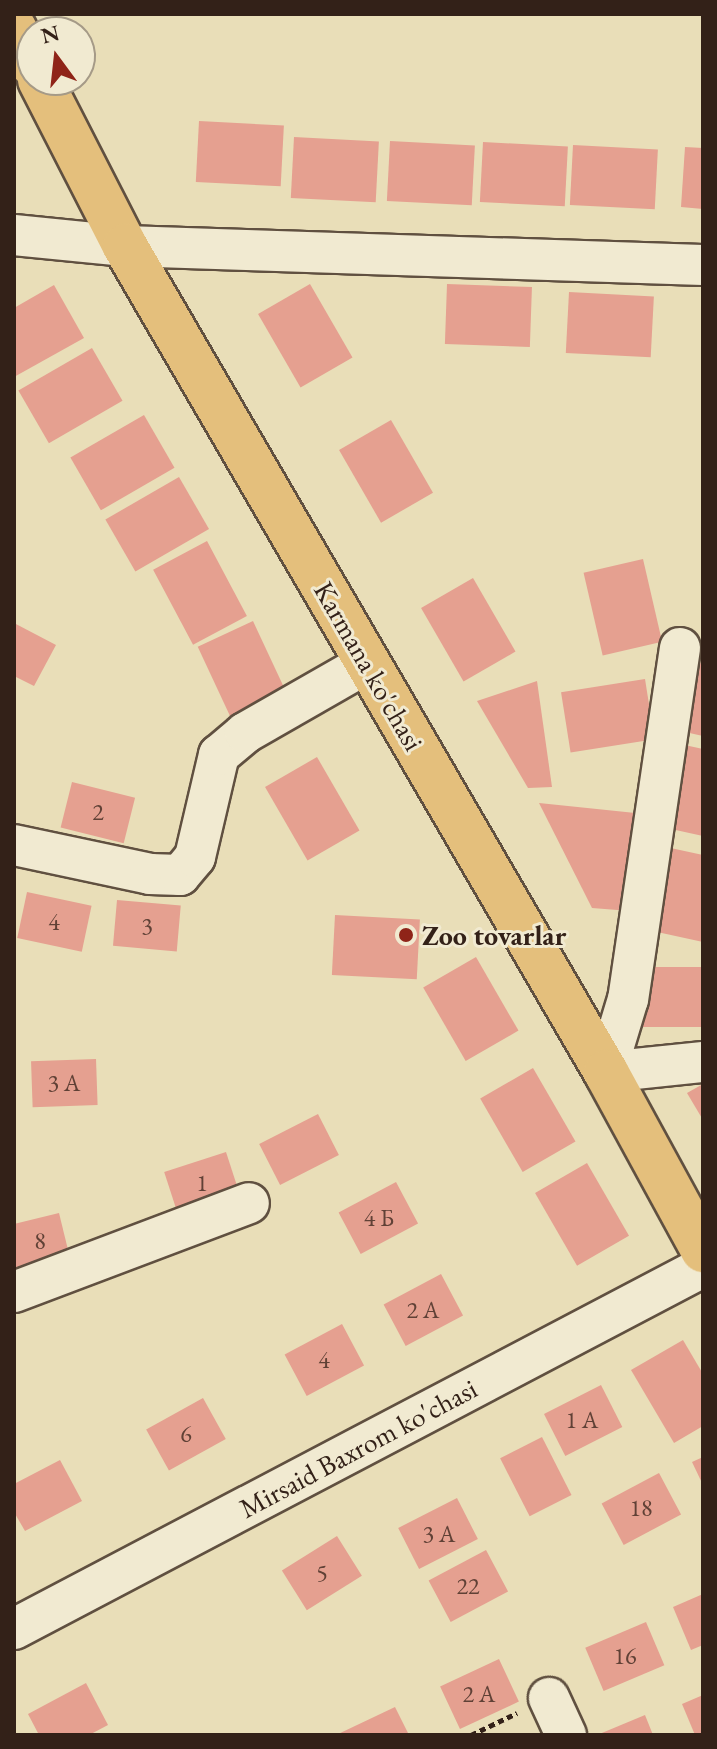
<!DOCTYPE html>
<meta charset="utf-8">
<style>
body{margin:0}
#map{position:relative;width:717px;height:1749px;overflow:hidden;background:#e9deb8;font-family:"EB Garamond",serif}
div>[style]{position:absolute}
.building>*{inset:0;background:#e5a090;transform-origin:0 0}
.path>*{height:5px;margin-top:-2.5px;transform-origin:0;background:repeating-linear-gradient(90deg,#332118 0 6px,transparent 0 10px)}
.roads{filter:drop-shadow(2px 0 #605040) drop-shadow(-2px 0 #605040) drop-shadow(0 2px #605040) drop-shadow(0 -2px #605040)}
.minor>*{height:40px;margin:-20px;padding:0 20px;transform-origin:20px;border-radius:20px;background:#f1ead1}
.major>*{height:44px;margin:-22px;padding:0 22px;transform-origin:22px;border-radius:22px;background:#e4bf7c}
.dots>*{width:22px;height:22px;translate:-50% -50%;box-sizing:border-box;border:4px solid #f1ead1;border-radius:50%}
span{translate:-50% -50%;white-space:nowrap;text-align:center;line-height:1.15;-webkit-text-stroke:6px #f1ead1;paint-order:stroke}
.number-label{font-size:24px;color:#604136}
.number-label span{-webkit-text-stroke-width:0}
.street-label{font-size:28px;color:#332118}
.poi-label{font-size:28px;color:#332118;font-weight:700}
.left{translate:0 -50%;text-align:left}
.frame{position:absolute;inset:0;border:16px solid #332118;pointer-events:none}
.north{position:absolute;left:16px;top:16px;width:80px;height:80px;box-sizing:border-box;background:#f1ead1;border:2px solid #a59a87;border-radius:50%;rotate:345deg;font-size:22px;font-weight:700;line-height:32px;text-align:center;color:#332118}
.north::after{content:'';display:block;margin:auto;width:28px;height:36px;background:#8f2418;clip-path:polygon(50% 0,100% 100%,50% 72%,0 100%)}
</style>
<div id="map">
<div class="building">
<div style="left:199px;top:121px;width:85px;height:61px;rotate:3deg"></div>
<div style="left:294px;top:137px;width:85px;height:61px;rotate:3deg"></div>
<div style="left:390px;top:141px;width:85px;height:60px;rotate:3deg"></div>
<div style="left:483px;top:142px;width:85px;height:60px;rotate:3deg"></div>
<div style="left:573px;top:145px;width:85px;height:60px;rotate:3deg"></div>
<div style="clip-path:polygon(685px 147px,703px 148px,703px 209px,681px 207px)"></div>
<div style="left:310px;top:284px;width:85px;height:60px;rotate:60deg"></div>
<div style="left:447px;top:284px;width:85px;height:60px;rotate:2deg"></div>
<div style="clip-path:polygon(54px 285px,84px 338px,14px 377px,14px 308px)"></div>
<div style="left:569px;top:292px;width:85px;height:61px;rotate:3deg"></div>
<div style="left:92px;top:348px;width:61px;height:85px;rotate:60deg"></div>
<div style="left:144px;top:415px;width:61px;height:85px;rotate:60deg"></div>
<div style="left:391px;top:420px;width:84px;height:60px;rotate:60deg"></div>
<div style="left:179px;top:477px;width:60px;height:85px;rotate:60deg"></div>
<div style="left:207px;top:541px;width:85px;height:61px;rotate:62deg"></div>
<div style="left:643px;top:559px;width:85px;height:61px;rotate:77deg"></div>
<div style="left:473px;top:578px;width:85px;height:60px;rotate:60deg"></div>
<div style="left:253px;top:621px;width:85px;height:61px;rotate:65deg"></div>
<div style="clip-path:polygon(14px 623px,56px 645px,34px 686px,14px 676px)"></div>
<div style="clip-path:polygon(702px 656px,703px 656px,703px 736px,685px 732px)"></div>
<div style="left:645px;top:679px;width:61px;height:85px;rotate:81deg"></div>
<div style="clip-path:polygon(537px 681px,552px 787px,528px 788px,477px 701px)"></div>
<div style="clip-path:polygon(680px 744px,703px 749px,703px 836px,662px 827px)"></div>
<div style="left:317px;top:757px;width:85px;height:60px;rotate:60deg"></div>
<div style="left:72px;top:782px;width:65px;height:47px;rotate:14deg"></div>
<div style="clip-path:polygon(539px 803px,645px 814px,630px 911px,592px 908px)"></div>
<div style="clip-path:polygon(666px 847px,703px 855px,703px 942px,648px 930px)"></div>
<div style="left:27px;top:892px;width:66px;height:47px;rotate:12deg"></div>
<div style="left:117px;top:900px;width:64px;height:46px;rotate:5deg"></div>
<div style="left:335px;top:915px;width:85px;height:60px;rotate:3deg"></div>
<div style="left:476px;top:957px;width:85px;height:61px;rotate:60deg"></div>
<div style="left:703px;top:967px;width:60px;height:60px;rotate:90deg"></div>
<div style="left:96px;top:1059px;width:46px;height:65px;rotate:88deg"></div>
<div style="left:533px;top:1068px;width:85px;height:61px;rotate:60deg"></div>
<div style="clip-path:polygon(703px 1084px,703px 1120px,687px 1093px)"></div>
<div style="left:318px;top:1114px;width:46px;height:66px;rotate:63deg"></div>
<div style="left:226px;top:1152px;width:46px;height:65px;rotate:72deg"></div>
<div style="left:587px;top:1163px;width:84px;height:60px;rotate:60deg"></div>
<div style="left:396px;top:1182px;width:47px;height:65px;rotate:62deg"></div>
<div style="clip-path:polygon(59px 1213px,70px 1258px,14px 1273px,14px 1224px)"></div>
<div style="left:441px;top:1274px;width:47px;height:65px;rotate:62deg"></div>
<div style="left:342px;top:1324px;width:47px;height:65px;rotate:62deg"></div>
<div style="clip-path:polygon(683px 1340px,703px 1374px,703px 1426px,674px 1443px,631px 1370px)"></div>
<div style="left:601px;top:1385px;width:47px;height:64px;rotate:63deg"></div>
<div style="left:203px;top:1398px;width:47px;height:65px;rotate:61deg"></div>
<div style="left:542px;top:1437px;width:65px;height:47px;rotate:63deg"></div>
<div style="clip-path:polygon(703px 1457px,703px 1485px,692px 1462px)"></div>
<div style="clip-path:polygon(60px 1460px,82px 1501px,25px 1531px,14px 1512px,14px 1484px)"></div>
<div style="left:659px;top:1473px;width:47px;height:65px;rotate:62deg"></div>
<div style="left:457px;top:1498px;width:46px;height:66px;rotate:63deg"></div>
<div style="left:337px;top:1536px;width:47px;height:65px;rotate:58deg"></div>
<div style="left:486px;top:1550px;width:47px;height:65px;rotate:62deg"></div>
<div style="clip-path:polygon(703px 1594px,703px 1645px,691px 1650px,673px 1607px)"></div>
<div style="left:646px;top:1622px;width:47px;height:66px;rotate:67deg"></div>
<div style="left:499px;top:1659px;width:47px;height:65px;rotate:65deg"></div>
<div style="clip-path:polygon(86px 1683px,108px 1725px,89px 1735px,39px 1735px,28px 1714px)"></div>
<div style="clip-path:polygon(703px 1695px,703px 1735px,695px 1735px,682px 1704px)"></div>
<div style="clip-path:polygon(395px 1707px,409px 1735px,336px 1735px)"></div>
<div style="clip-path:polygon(645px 1715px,653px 1735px,597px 1735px)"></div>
</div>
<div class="path">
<div style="left:471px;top:1735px;width:51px;rotate:-25.6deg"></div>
</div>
<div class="roads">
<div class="minor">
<div style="left:14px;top:235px;width:112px;rotate:5.7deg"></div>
<div style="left:125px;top:246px;width:578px;rotate:1.88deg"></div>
<div style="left:680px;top:648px;width:355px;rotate:98.4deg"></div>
<div style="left:628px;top:999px;width:76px;rotate:106.8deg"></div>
<div style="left:606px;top:1072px;width:98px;rotate:-5.9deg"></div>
<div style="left:14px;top:845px;width:139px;rotate:12deg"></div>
<div style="left:150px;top:874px;width:30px;rotate:2deg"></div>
<div style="left:180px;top:875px;width:23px;rotate:-50deg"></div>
<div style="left:195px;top:857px;width:105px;rotate:-76.8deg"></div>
<div style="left:219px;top:755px;width:34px;rotate:-40deg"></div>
<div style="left:245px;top:733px;width:141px;rotate:-29.8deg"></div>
<div style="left:14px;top:1292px;width:251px;rotate:-20.7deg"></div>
<div style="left:14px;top:1629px;width:778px;rotate:-27.72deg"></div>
<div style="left:549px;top:1698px;width:41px;rotate:65.3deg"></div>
</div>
<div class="major">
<div style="left:14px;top:28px;width:40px;rotate:63.4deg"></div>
<div style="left:40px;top:80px;width:186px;rotate:62.9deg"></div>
<div style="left:125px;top:246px;width:956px;rotate:59.79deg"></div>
<div style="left:606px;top:1072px;width:203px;rotate:61.4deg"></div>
</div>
</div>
<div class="dots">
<div style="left:406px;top:935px;background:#8f2418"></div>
</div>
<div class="number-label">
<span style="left:98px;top:812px">2</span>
<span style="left:54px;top:922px">4</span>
<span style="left:147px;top:926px">3</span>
<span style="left:64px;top:1083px">3 А</span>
<span style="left:202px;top:1183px">1</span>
<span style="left:379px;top:1218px">4 Б</span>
<span style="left:40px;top:1241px">8</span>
<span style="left:423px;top:1310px">2 А</span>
<span style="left:324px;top:1360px">4</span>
<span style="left:582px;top:1420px">1 А</span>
<span style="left:186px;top:1434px">6</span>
<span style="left:641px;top:1508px">18</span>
<span style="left:439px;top:1534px">3 А</span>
<span style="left:322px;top:1573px">5</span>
<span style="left:468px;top:1586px">22</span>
<span style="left:625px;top:1656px">16</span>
<span style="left:479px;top:1694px">2 А</span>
</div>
<div class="street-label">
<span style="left:369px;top:666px;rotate:60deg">Karmana ko'chasi</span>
<span style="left:358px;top:1448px;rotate:-28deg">Mirsaid Baxrom ko'chasi</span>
</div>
<div class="poi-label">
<span class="left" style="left:422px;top:935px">Zoo tovarlar</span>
</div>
<div class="frame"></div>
<div class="north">N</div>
</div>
